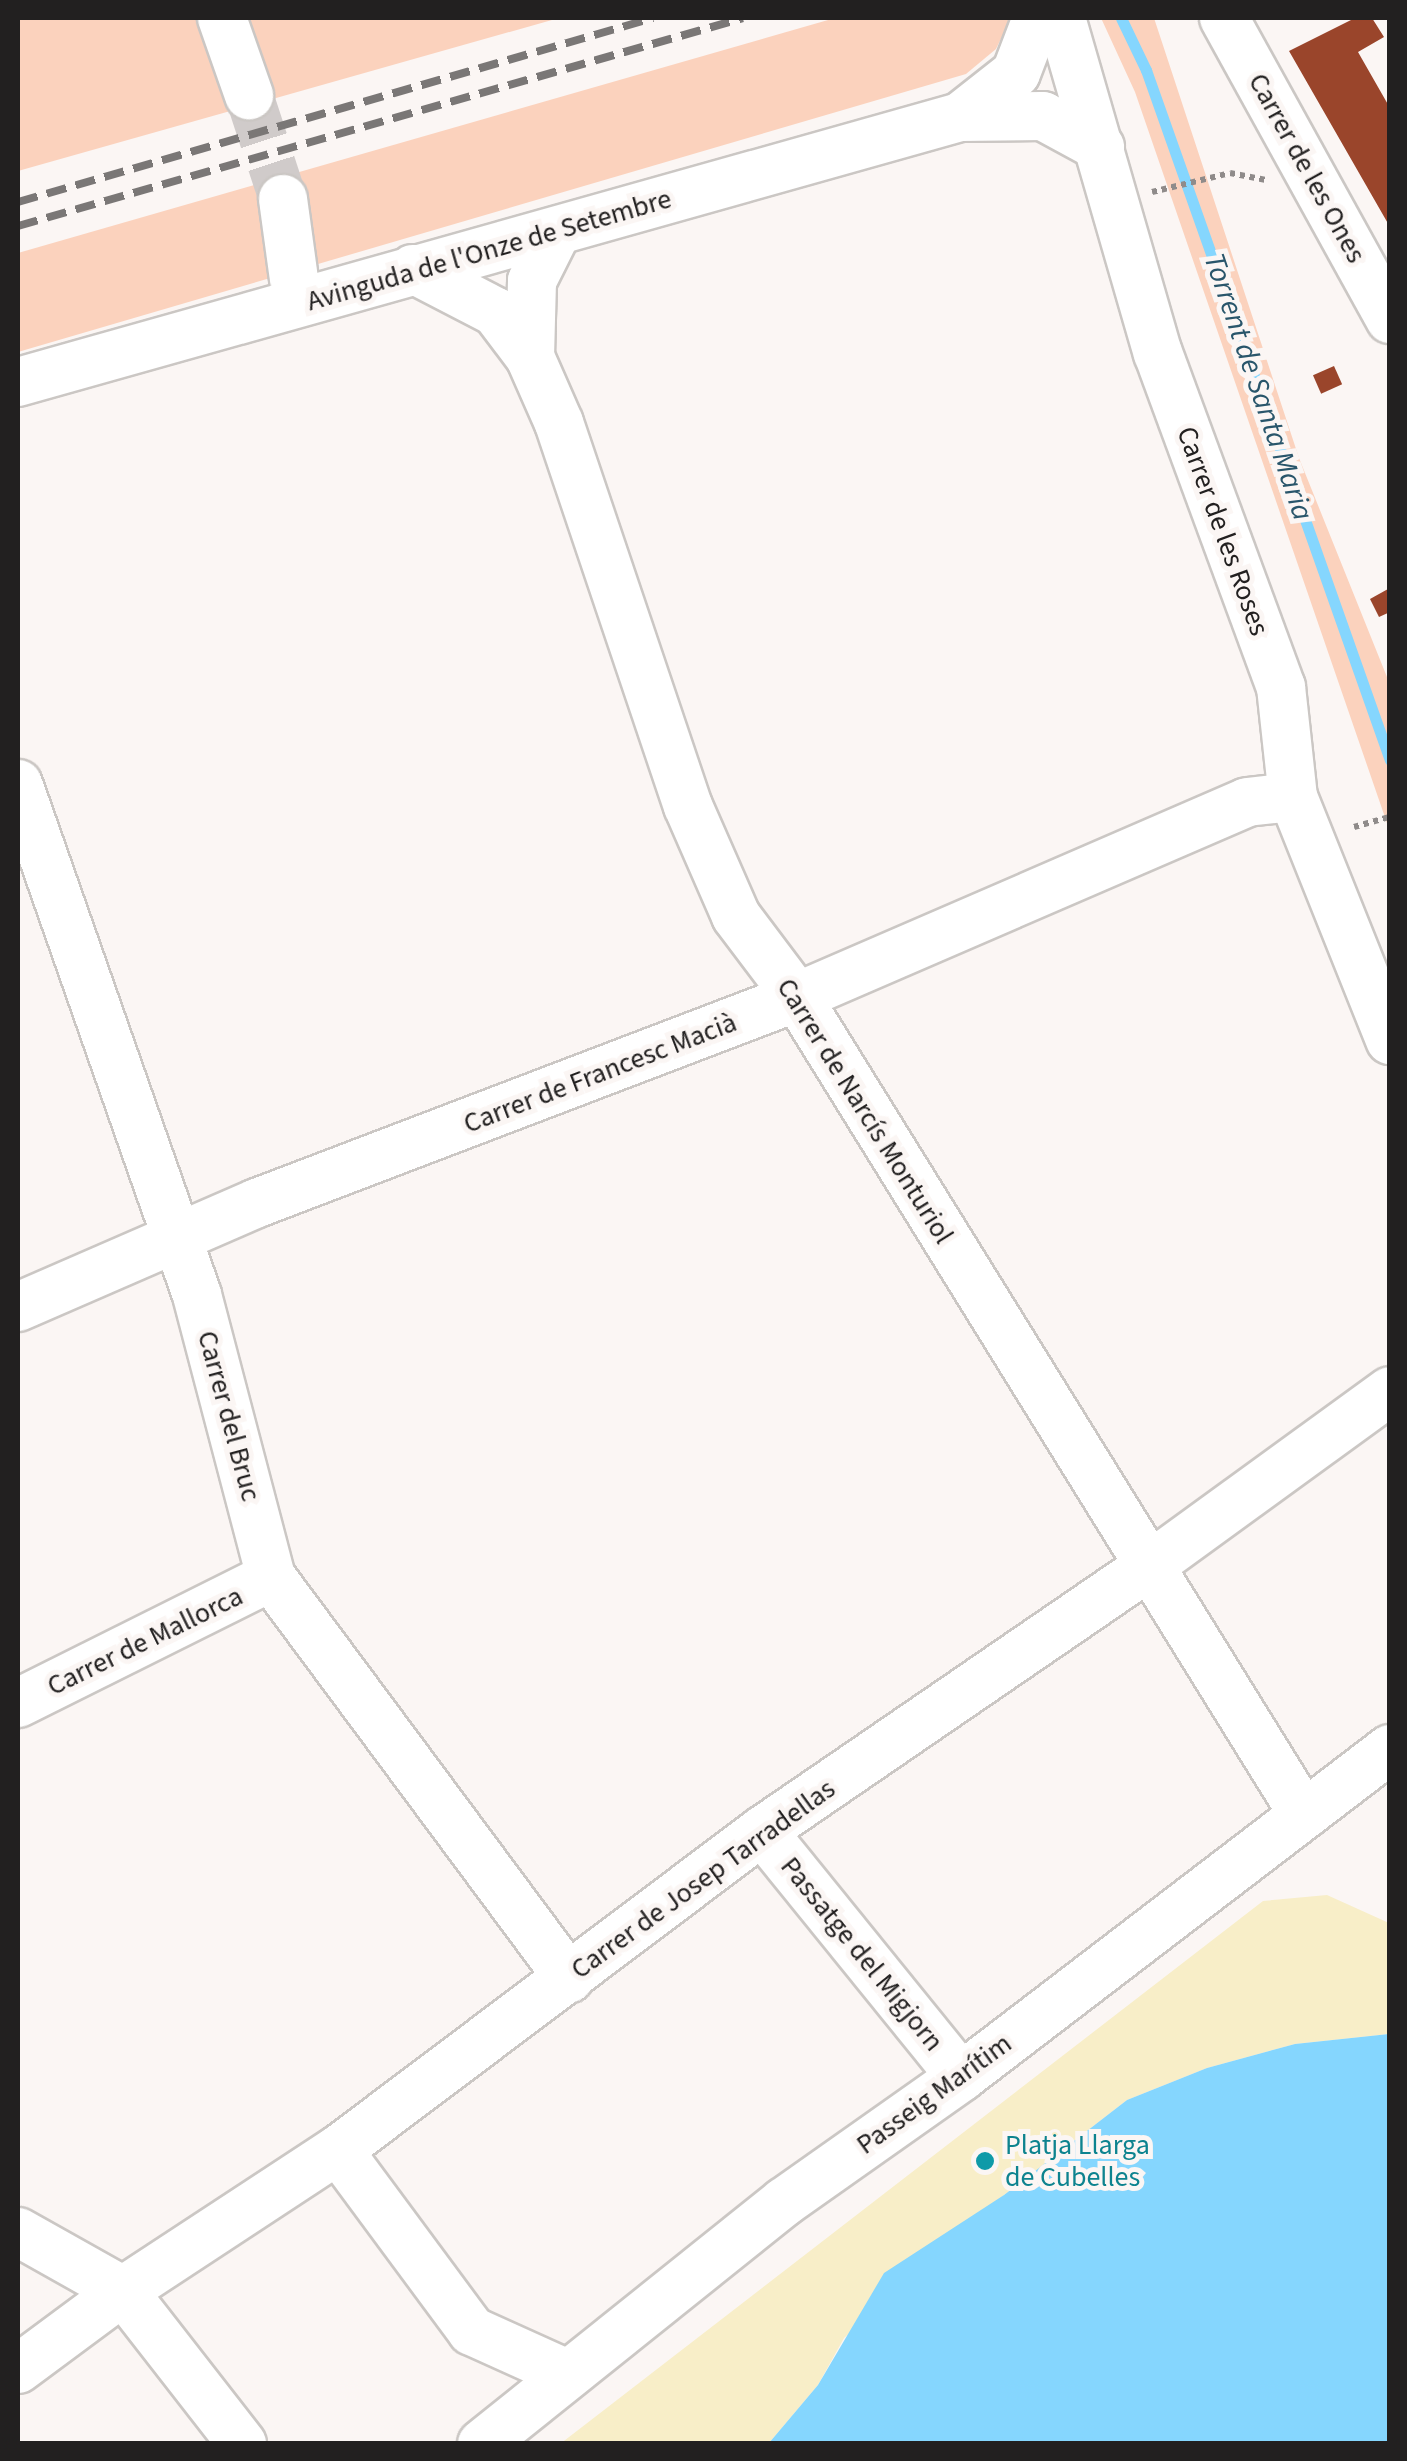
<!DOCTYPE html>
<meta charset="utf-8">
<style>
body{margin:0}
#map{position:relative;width:1407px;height:2461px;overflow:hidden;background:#fbf6f4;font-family:"Source Sans 3",sans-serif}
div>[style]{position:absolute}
.green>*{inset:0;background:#fbd2bd}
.sand>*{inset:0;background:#f8eec8}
.water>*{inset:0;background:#85d6fe}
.stream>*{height:11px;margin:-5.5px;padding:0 5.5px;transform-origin:5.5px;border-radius:5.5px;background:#85d6fe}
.building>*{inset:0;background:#9a452b;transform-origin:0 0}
.minor-tunnel>*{height:48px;margin-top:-24px;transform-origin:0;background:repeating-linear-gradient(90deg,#d0cbca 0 48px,transparent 0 72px)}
.path>*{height:6px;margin-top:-3px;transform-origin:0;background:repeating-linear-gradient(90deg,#8f8b8a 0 5px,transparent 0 10px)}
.roads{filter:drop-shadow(2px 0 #cbc7c4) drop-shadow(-2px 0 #cbc7c4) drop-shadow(0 2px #cbc7c4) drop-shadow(0 -2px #cbc7c4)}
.minor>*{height:48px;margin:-24px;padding:0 24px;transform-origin:24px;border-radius:24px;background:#fff}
.rail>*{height:8px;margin-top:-4px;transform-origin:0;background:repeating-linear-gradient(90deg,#7a7776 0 20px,transparent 0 30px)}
.dots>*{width:28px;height:28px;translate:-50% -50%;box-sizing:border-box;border:5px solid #fbf6f4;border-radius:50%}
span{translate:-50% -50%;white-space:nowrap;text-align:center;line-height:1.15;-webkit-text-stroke:10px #fbf6f4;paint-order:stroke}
.street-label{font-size:28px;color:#222020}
.culture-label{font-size:28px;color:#0d838f}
.left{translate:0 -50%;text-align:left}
.water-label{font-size:30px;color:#29566b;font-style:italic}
.frame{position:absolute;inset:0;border:20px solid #222020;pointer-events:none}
</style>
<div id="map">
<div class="green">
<div style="clip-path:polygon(18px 18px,559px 18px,18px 171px)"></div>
<div style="clip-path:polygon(835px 18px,1011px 18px,996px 49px,966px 74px,18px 352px,18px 253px)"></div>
<div style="clip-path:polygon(1101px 18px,1154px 18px,1299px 458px,1389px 682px,1389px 829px,1135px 92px)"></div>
</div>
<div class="sand">
<div style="clip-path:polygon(1327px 1895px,1389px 1923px,1389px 2034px,1295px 2044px,1207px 2068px,1127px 2100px,1004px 2195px,844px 2338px,818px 2385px,769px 2443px,560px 2444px,1263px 1901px)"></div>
</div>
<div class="water">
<div style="clip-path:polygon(1389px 2034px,1389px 2443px,769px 2443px,818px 2385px,884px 2273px,1004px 2195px,1127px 2100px,1207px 2068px,1295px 2044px)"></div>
</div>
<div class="stream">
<div style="left:1121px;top:18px;width:58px;rotate:64.3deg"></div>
<div style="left:1146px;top:70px;width:732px;rotate:70.53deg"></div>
</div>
<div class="building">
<div style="clip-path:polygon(1372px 18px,1384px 37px,1358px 52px,1390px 108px,1390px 227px,1289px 51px,1351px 20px)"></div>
<div style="left:1334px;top:366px;width:20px;height:23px;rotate:66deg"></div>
<div style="clip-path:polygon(1388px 589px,1390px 612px,1379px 617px,1370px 599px)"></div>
</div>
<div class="minor-tunnel">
<div style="left:249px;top:95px;width:109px;rotate:71.9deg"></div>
</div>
<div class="path">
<div style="left:1152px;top:192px;width:80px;rotate:-13.7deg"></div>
<div style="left:1230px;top:173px;width:38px;rotate:11deg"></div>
<div style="left:1354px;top:827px;width:37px;rotate:-16deg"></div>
</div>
<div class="roads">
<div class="minor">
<div style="left:222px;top:18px;width:82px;rotate:70.7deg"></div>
<div style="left:1061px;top:18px;width:349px;rotate:73.9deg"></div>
<div style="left:1158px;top:353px;width:356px;rotate:69.8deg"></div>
<div style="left:1281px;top:687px;width:111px;rotate:83.8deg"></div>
<div style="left:1293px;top:797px;width:262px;rotate:68.2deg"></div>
<div style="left:1224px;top:18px;width:344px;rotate:61.1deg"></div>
<div style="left:960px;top:117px;width:83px;rotate:-0.7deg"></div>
<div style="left:1043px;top:116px;width:65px;rotate:28.5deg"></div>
<div style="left:283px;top:199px;width:81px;rotate:82.2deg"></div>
<div style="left:557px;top:231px;width:56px;rotate:116.6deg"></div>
<div style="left:532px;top:281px;width:76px;rotate:91.5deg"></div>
<div style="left:530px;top:357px;width:72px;rotate:66.3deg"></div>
<div style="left:559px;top:423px;width:404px;rotate:71.4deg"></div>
<div style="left:688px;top:806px;width:120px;rotate:66.4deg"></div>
<div style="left:736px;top:916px;width:101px;rotate:53deg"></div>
<div style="left:797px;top:997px;width:962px;rotate:58.21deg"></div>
<div style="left:413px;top:269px;width:93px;rotate:27.4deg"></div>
<div style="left:496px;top:312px;width:56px;rotate:52.9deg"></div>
<div style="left:18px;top:382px;width:979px;rotate:-15.71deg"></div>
<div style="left:960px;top:117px;width:71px;rotate:-38.2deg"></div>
<div style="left:1016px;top:73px;width:59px;rotate:-69.1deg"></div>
<div style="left:18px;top:784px;width:541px;rotate:70.69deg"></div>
<div style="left:197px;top:1295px;width:292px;rotate:75.3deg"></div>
<div style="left:271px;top:1577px;width:500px;rotate:53.4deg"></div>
<div style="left:18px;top:1307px;width:261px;rotate:-23.5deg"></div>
<div style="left:257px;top:1203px;width:578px;rotate:-20.88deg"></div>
<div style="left:797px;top:997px;width:490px;rotate:-23.4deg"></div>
<div style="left:1247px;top:802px;width:46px;rotate:-6.2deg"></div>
<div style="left:18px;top:1703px;width:283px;rotate:-26.5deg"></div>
<div style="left:762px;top:1831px;width:316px;rotate:51deg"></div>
<div style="left:338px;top:2150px;width:225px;rotate:53.5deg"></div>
<div style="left:472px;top:2331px;width:102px;rotate:24.3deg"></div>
<div style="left:18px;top:2232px;width:120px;rotate:29.3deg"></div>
<div style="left:123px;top:2291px;width:194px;rotate:52.1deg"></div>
<div style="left:18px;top:2369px;width:131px;rotate:-36.6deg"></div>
<div style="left:123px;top:2291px;width:257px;rotate:-33.3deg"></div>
<div style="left:338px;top:2150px;width:531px;rotate:-36.96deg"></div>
<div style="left:762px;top:1831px;width:468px;rotate:-34.4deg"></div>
<div style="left:1148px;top:1567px;width:299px;rotate:-36deg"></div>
<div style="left:482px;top:2444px;width:387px;rotate:-38.7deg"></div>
<div style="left:784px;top:2202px;width:217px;rotate:-35.2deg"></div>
<div style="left:961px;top:2077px;width:540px;rotate:-37.4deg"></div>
</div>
</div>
<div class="rail">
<div style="left:18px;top:202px;width:661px;rotate:-16.16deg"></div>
<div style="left:18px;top:226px;width:754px;rotate:-16.01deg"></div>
</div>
<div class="dots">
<div style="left:985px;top:2161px;background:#0f9aa8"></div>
</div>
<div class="street-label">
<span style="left:1307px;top:168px;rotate:61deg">Carrer de les Ones</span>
<span style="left:489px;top:250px;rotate:-16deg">Avinguda de l'Onze de Setembre</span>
<span style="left:1223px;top:531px;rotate:70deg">Carrer de les Roses</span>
<span style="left:600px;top:1073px;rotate:-21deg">Carrer de Francesc Macià</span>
<span style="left:865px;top:1111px;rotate:58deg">Carrer de Narcís Monturiol</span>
<span style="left:229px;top:1416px;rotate:75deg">Carrer del Bruc</span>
<span style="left:145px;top:1641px;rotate:-26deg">Carrer de Mallorca</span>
<span style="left:703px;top:1879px;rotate:-36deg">Carrer de Josep Tarradellas</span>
<span style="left:862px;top:1954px;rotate:51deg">Passatge del Migjorn</span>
<span style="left:934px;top:2094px;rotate:-36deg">Passeig Marítim</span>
</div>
<div class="culture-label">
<span class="left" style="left:1005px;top:2161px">Platja Llarga<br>de Cubelles</span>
</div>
<div class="water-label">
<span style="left:1258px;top:387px;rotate:71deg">Torrent de Santa Maria</span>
</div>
<div class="frame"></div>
</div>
